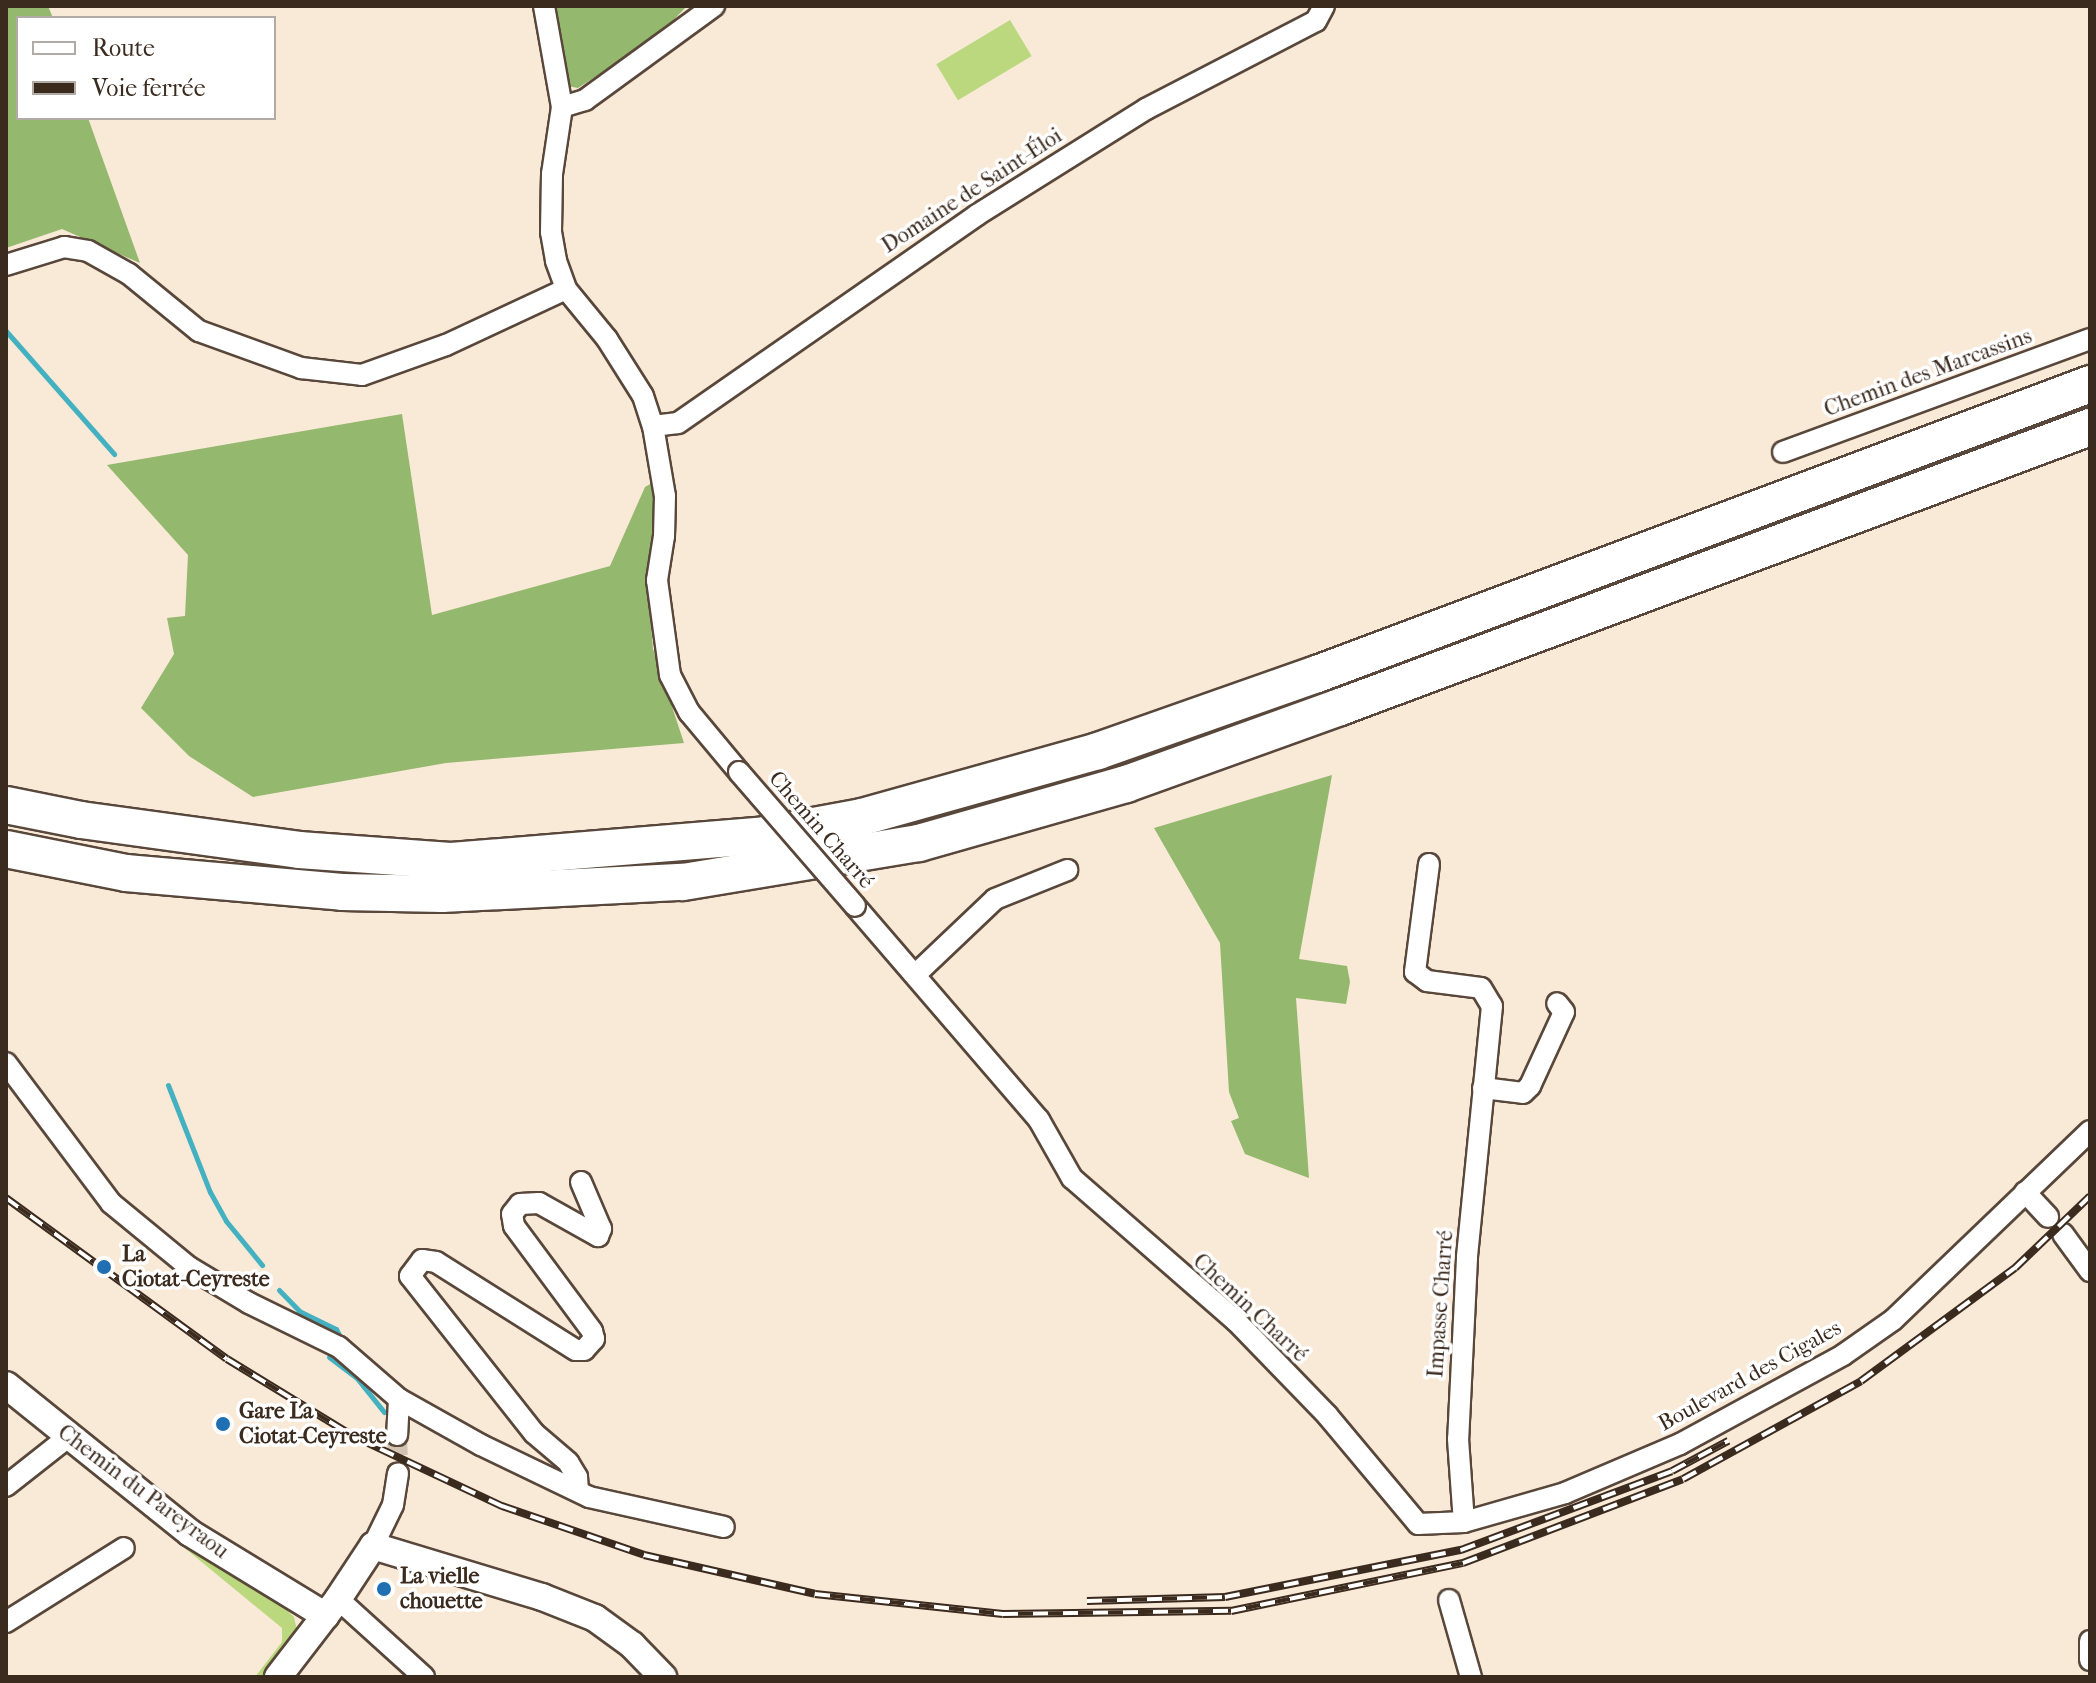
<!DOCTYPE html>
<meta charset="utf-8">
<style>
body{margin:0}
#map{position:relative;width:2096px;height:1683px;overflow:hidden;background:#f9e9d7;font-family:"IM FELL French Canon",serif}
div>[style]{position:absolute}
.green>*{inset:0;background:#bbd87e;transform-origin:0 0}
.forest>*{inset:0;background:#94b86d}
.stream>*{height:5px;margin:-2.5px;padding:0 2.5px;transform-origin:2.5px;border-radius:2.5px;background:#44b1c1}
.minor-tunnel>*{height:20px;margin-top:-10px;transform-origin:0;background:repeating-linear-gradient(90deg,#d3c3b2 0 20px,transparent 0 30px)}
.roads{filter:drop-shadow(2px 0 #58473a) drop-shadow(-2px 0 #58473a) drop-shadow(0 2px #58473a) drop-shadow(0 -2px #58473a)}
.minor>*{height:20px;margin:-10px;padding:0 10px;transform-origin:10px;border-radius:10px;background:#fff}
.tertiary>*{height:26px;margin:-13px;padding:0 13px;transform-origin:13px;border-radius:13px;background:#fff}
.motorway>*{height:36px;margin:-18px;padding:0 18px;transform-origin:18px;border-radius:18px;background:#fff}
.rail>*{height:8px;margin-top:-4px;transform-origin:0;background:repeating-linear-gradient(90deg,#fff 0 15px,#3b2a1e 0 30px);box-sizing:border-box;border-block:2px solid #3b2a1e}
.bridges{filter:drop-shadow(2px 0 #58473a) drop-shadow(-2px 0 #58473a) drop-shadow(0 2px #58473a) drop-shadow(0 -2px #58473a)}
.minor-bridge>*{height:20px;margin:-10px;padding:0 10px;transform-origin:10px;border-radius:10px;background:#fff}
.dots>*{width:22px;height:22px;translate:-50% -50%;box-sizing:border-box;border:4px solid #fff;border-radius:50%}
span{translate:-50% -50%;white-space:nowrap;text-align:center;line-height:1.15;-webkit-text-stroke:7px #fff;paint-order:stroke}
.street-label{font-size:22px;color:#3b2a1e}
.poi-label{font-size:22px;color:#3b2a1e;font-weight:700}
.left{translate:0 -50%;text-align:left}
.frame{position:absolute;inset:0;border:8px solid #3b2a1e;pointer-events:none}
.legend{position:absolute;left:16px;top:16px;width:260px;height:104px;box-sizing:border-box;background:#fff;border:2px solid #b1aaa5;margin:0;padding:10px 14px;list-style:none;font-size:24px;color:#3b2a1e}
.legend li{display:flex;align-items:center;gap:16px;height:40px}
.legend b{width:40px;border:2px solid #b1aaa5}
</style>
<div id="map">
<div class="green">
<div style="left:1010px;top:20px;width:42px;height:86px;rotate:59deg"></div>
<div style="clip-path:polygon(181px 1545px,272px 1596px,294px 1617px,299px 1639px,271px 1677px,255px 1677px,282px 1642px,282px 1628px)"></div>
</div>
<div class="forest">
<div style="clip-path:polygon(6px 6px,48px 6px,53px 18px,18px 18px,18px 118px,88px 118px,140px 263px,62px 229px,6px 248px)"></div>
<div style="clip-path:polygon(548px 6px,687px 6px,658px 36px,578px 88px,562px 85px)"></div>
<div style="clip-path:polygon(402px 414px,432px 615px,610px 566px,645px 487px,652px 483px,656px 524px,649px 599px,653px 649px,684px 743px,446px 763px,253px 797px,189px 756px,141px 708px,174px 654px,167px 618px,185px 616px,188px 555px,107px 465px)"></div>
<div style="clip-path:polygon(1332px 775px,1299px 959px,1347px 966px,1350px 982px,1346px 1004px,1296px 998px,1309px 1178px,1245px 1154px,1231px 1121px,1239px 1118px,1229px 1092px,1220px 943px,1154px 828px)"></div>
</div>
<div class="stream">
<div style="left:6px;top:331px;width:164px;rotate:48.7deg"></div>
<div style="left:168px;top:1085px;width:115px;rotate:68.6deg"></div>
<div style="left:210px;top:1192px;width:33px;rotate:61deg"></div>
<div style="left:226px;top:1221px;width:57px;rotate:50.7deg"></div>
<div style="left:279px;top:1290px;width:29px;rotate:46deg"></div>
<div style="left:299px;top:1311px;width:41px;rotate:25.9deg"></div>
<div style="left:336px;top:1329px;width:7px;rotate:63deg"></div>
<div style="left:329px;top:1357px;width:34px;rotate:37deg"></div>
<div style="left:356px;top:1377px;width:45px;rotate:51.3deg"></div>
</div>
<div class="minor-tunnel">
<div style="left:397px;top:1435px;width:38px;rotate:88deg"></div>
</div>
<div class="roads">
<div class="minor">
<div style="left:544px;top:6px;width:103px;rotate:79.9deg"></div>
<div style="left:562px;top:107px;width:68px;rotate:98.5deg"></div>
<div style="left:552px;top:174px;width:58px;rotate:91deg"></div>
<div style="left:551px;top:232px;width:29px;rotate:80deg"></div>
<div style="left:556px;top:261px;width:30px;rotate:70deg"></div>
<div style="left:566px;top:289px;width:65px;rotate:50.6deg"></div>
<div style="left:607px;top:339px;width:67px;rotate:57.7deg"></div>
<div style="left:643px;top:396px;width:32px;rotate:72deg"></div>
<div style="left:653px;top:426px;width:71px;rotate:80.3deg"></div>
<div style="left:665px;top:496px;width:40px;rotate:91.4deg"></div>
<div style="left:664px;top:536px;width:45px;rotate:99deg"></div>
<div style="left:657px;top:580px;width:96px;rotate:82.2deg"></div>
<div style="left:670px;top:675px;width:42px;rotate:62.8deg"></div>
<div style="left:689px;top:712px;width:78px;rotate:50.2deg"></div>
<div style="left:562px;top:107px;width:24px;rotate:-17deg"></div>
<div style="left:585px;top:100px;width:160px;rotate:-36.1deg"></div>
<div style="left:6px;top:265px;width:61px;rotate:-17.2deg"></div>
<div style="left:64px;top:247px;width:24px;rotate:9deg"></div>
<div style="left:88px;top:251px;width:47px;rotate:29.3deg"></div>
<div style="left:129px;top:274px;width:90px;rotate:39.2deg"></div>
<div style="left:199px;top:331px;width:109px;rotate:19.9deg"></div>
<div style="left:301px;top:368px;width:61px;rotate:6.5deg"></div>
<div style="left:362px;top:375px;width:89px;rotate:-19.7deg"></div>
<div style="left:446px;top:345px;width:132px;rotate:-25deg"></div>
<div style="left:653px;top:426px;width:25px;rotate:-7deg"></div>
<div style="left:678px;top:423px;width:364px;rotate:-34.8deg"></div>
<div style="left:977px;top:215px;width:199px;rotate:-32.1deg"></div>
<div style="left:1146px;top:109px;width:191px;rotate:-27.4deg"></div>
<div style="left:1316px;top:21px;width:17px;rotate:-62deg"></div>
<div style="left:1783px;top:452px;width:327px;rotate:-20.2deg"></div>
<div style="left:1429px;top:864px;width:109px;rotate:97.4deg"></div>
<div style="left:1415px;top:972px;width:15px;rotate:37deg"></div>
<div style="left:1427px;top:981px;width:54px;rotate:7.4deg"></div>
<div style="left:1481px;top:988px;width:21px;rotate:59deg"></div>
<div style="left:1492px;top:1006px;width:253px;rotate:95.7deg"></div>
<div style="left:1467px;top:1258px;width:181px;rotate:92.8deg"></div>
<div style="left:1458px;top:1439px;width:83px;rotate:85.9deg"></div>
<div style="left:855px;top:906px;width:282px;rotate:49.3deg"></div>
<div style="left:1039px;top:1120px;width:67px;rotate:60.4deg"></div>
<div style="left:1072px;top:1178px;width:218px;rotate:41.1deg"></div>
<div style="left:1236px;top:1321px;width:131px;rotate:45.9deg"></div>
<div style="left:1327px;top:1415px;width:142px;rotate:50.1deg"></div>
<div style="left:1418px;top:1524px;width:46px;rotate:-2.5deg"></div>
<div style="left:1464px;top:1522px;width:105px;rotate:-16deg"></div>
<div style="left:1565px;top:1493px;width:125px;rotate:-23.1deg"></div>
<div style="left:1680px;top:1444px;width:186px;rotate:-28.6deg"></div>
<div style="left:1843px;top:1355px;width:61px;rotate:-35deg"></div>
<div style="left:1893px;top:1320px;width:273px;rotate:-43.8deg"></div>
<div style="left:915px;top:975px;width:110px;rotate:-43.5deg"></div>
<div style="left:995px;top:899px;width:78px;rotate:-21.9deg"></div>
<div style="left:6px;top:1063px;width:175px;rotate:53.1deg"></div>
<div style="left:111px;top:1203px;width:101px;rotate:39.4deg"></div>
<div style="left:189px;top:1267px;width:70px;rotate:31deg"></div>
<div style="left:249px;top:1303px;width:100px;rotate:26.1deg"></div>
<div style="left:339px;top:1347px;width:79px;rotate:40.9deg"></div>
<div style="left:399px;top:1399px;width:36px;rotate:93deg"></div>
<div style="left:1483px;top:1088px;width:40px;rotate:7.1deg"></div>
<div style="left:1523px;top:1093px;width:10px;rotate:-45deg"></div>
<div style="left:1530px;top:1086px;width:81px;rotate:-65.3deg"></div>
<div style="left:1564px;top:1012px;width:11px;rotate:-128deg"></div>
<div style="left:2025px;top:1192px;width:34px;rotate:47deg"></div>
<div style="left:2063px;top:1234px;width:46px;rotate:53.9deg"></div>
<div style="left:399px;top:1399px;width:94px;rotate:29.3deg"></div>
<div style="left:481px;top:1445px;width:120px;rotate:25.7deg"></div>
<div style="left:589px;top:1497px;width:138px;rotate:12.5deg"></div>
<div style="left:6px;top:1486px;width:79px;rotate:-38.3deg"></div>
<div style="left:578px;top:1491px;width:14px;rotate:-94deg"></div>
<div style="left:577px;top:1477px;width:17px;rotate:-121deg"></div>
<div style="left:568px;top:1462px;width:45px;rotate:-139.5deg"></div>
<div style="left:534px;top:1433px;width:200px;rotate:-128.3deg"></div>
<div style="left:410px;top:1276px;width:20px;rotate:-53deg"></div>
<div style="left:422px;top:1260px;width:14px;rotate:8deg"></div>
<div style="left:436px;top:1262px;width:165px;rotate:32.2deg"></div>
<div style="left:576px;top:1350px;width:8px"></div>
<div style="left:584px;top:1350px;width:15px;rotate:-48deg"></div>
<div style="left:594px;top:1339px;width:8px;rotate:-104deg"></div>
<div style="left:592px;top:1331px;width:131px;rotate:-126.6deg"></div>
<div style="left:514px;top:1226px;width:12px;rotate:-99deg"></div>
<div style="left:512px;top:1214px;width:13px;rotate:-51deg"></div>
<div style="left:520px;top:1204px;width:19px;rotate:-3deg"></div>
<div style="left:539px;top:1203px;width:68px;rotate:29.2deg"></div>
<div style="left:598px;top:1236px;width:8px;rotate:-67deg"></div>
<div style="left:601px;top:1229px;width:51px;rotate:-113.1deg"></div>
<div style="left:373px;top:1546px;width:46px;rotate:-64deg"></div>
<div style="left:393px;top:1505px;width:32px;rotate:-81deg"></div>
<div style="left:338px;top:1599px;width:116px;rotate:42.2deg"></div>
<div style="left:1449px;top:1600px;width:80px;rotate:74.1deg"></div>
<div style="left:6px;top:1622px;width:139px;rotate:-32.1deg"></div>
<div style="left:2090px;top:1641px;width:19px;rotate:90deg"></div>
</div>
<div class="tertiary">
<div style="left:6px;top:1385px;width:236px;rotate:38.8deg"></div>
<div style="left:190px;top:1533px;width:159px;rotate:31.4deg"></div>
<div style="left:278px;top:1677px;width:98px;rotate:-52.4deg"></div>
<div style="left:338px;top:1599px;width:64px;rotate:-56.6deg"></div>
<div style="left:373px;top:1546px;width:177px;rotate:16.8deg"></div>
<div style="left:542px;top:1597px;width:57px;rotate:21.6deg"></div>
<div style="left:595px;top:1618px;width:46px;rotate:36.1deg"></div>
<div style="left:632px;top:1645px;width:45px;rotate:45.9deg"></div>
</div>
<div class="motorway">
<div style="left:6px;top:805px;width:76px;rotate:11.3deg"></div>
<div style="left:81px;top:820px;width:220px;rotate:7.8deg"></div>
<div style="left:299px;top:850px;width:152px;rotate:4.1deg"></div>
<div style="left:451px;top:861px;width:315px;rotate:-4.7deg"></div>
<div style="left:765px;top:835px;width:99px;rotate:-10.5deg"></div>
<div style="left:862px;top:817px;width:245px;rotate:-15.6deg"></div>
<div style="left:1098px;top:751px;width:232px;rotate:-19.4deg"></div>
<div style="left:1317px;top:674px;width:826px;rotate:-20.56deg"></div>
<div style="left:6px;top:849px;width:122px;rotate:11.3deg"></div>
<div style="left:126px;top:873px;width:217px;rotate:5deg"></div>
<div style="left:342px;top:892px;width:100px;rotate:1.1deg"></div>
<div style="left:442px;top:894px;width:241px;rotate:-2.9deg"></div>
<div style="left:683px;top:882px;width:239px;rotate:-9.4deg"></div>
<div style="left:919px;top:843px;width:215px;rotate:-15.9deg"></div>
<div style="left:1126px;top:784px;width:227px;rotate:-19.8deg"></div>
<div style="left:1340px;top:707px;width:801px;rotate:-20.47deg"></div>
</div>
</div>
<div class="rail">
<div style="left:6px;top:1198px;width:273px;rotate:36.1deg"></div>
<div style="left:227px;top:1359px;width:148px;rotate:31.4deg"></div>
<div style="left:353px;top:1436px;width:165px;rotate:25.2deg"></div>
<div style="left:502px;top:1506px;width:150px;rotate:19deg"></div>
<div style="left:644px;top:1555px;width:175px;rotate:12.8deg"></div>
<div style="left:815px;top:1594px;width:189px;rotate:6.1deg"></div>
<div style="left:1003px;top:1614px;width:228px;rotate:-0.8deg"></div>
<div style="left:1231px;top:1611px;width:237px;rotate:-11.7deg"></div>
<div style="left:1463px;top:1563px;width:235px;rotate:-20.9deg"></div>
<div style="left:1683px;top:1479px;width:203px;rotate:-28.8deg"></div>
<div style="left:1861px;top:1381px;width:191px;rotate:-36.3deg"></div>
<div style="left:2015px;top:1268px;width:104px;rotate:-43.8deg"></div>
<div style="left:1087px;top:1601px;width:138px;rotate:-1.7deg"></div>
<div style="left:1225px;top:1597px;width:241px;rotate:-11.3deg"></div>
<div style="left:1461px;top:1550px;width:225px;rotate:-20.5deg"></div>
<div style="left:1672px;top:1471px;width:64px;rotate:-28.2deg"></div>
</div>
<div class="bridges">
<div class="minor-bridge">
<div style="left:739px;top:772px;width:177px;rotate:49.1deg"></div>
</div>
</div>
<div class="dots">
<div style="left:104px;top:1267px;background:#1f6fb2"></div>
<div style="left:223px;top:1424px;background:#1f6fb2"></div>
<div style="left:384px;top:1589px;background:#1f6fb2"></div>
</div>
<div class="street-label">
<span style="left:972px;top:191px;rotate:-33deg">Domaine de Saint-Éloi</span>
<span style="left:1928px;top:373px;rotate:-20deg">Chemin des Marcassins</span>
<span style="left:821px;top:830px;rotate:49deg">Chemin Charré</span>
<span style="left:1441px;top:1304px;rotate:-86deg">Impasse Charré</span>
<span style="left:1250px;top:1308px;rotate:43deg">Chemin Charré</span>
<span style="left:1750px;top:1376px;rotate:-29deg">Boulevard des Cigales</span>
<span style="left:143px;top:1492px;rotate:37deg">Chemin du Pareyraou</span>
</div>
<div class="poi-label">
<span class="left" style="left:122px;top:1267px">La<br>Ciotat-Ceyreste</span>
<span class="left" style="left:239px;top:1424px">Gare La<br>Ciotat-Ceyreste</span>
<span class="left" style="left:400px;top:1589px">La vielle<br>chouette</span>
</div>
<div class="frame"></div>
<ul class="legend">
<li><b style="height:10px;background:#fff"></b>Route</li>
<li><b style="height:10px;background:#3b2a1e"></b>Voie ferrée</li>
</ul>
</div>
